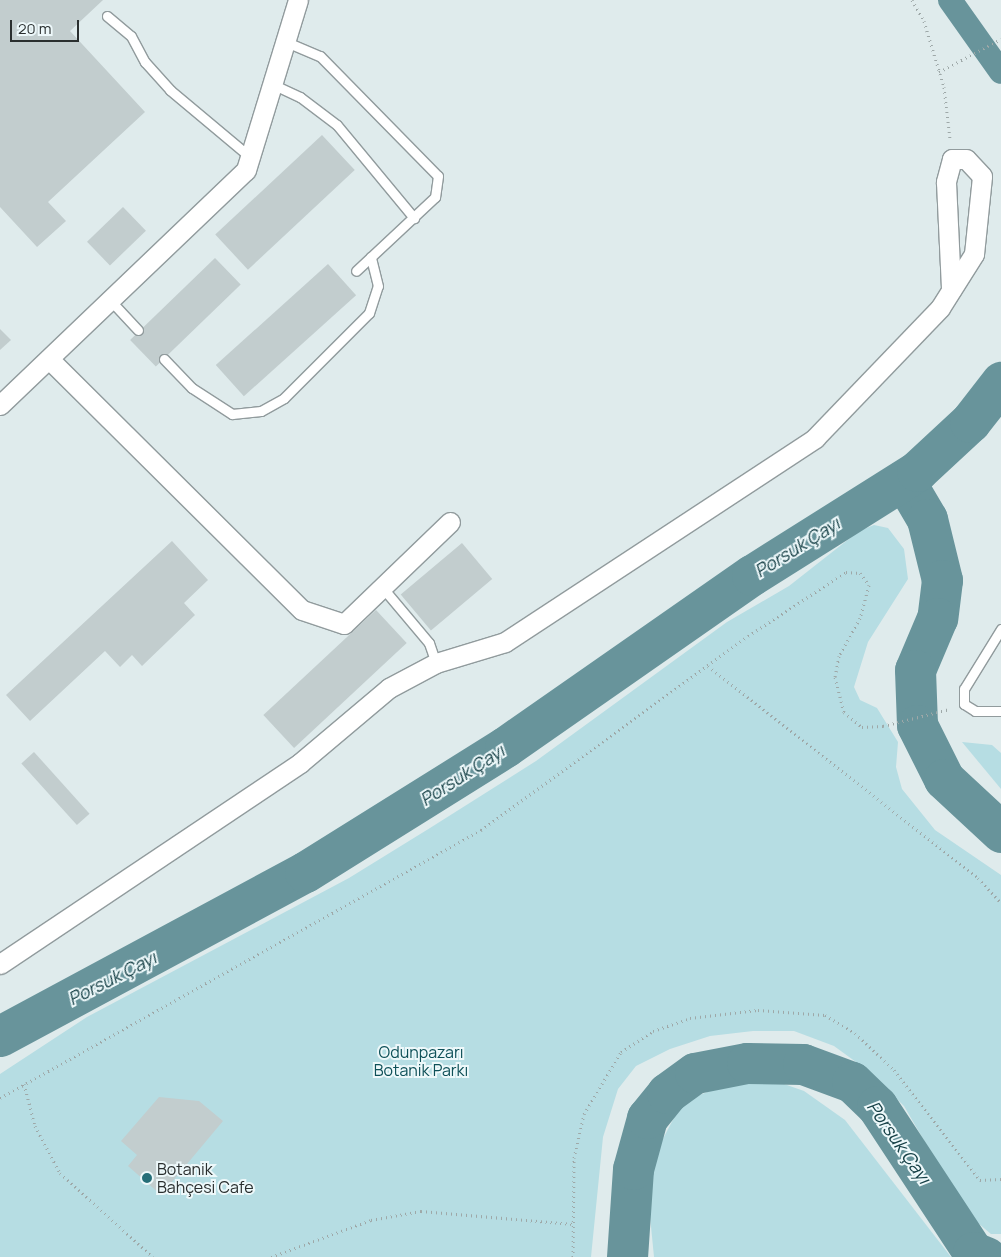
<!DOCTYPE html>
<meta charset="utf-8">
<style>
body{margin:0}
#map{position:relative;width:1001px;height:1257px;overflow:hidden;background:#dfebec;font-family:Manrope,sans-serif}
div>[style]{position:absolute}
.green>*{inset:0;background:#b6dde3}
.stream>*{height:7px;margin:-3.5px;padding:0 3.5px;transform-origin:3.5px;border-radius:3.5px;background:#68949b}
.canal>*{height:24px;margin:-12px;padding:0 12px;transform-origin:12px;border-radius:12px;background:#68949b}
.river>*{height:41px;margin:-20.5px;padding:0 20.5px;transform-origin:20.5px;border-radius:20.5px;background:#68949b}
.building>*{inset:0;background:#c2cdce;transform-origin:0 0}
.path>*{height:3px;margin-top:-1.5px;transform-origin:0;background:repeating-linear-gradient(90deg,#9ea8a8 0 1px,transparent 0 5px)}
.roads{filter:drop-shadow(1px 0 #919b9d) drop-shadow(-1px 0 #919b9d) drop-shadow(0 1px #919b9d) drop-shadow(0 -1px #919b9d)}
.service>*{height:9px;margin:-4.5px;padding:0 4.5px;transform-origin:4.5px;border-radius:4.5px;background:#fff}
.minor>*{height:19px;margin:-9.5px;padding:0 9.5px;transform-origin:9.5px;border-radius:9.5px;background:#fff}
.dots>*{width:14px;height:14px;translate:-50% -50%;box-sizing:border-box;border:2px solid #edf8fa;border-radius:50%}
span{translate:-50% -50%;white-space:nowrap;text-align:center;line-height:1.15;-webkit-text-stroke:4px #edf8fa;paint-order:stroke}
.park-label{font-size:16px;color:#0e5058}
.poi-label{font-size:16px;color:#2a2f2f}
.left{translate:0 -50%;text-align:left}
.water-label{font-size:18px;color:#174147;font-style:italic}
.scale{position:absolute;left:10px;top:20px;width:69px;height:22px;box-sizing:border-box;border:2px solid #2a2f2f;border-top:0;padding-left:6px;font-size:15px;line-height:18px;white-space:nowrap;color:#2a2f2f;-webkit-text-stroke:4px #edf8fa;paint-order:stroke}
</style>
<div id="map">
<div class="green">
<div style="clip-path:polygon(874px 525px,888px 528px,904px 549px,908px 579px,868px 642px,854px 687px,860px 700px,877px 708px,898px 742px,896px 767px,902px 789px,935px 830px,1001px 875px,1001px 1234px,991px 1234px,966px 1213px,904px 1106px,867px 1070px,834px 1046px,794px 1031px,753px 1031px,710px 1036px,670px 1049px,636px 1066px,618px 1089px,603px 1137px,591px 1257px,0 1257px,0 1074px,87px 1017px,349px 878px,430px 828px,536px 761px,727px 622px,789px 586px,859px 531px)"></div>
<div style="clip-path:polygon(962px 742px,992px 745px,1001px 753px,1001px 789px)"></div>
<div style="clip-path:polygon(734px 1082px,784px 1084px,804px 1091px,845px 1120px,951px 1257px,654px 1257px,649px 1206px,655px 1154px,677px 1112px,694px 1097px)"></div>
</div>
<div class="stream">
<div style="left:0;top:1030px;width:6px;rotate:45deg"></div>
</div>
<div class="canal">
<div style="left:950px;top:0;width:88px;rotate:54.7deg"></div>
</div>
<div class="river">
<div style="left:904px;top:480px;width:45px;rotate:59.5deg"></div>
<div style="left:927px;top:519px;width:63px;rotate:76.2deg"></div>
<div style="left:942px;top:580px;width:38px;rotate:97deg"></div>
<div style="left:937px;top:618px;width:56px;rotate:112.9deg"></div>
<div style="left:915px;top:670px;width:55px;rotate:87.9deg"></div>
<div style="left:917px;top:725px;width:60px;rotate:63.4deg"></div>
<div style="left:944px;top:779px;width:78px;rotate:42.9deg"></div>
<div style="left:0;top:1036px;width:346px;rotate:-28.3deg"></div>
<div style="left:305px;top:872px;width:236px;rotate:-32deg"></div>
<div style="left:505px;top:747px;width:301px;rotate:-34.9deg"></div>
<div style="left:752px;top:575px;width:195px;rotate:-32.2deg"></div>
<div style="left:917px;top:471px;width:72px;rotate:-42.8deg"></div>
<div style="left:970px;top:422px;width:51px;rotate:-52.2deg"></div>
<div style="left:627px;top:1257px;width:88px;rotate:-86.1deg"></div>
<div style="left:633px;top:1169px;width:53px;rotate:-74.6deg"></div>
<div style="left:647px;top:1118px;width:32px;rotate:-51deg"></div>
<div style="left:667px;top:1093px;width:34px;rotate:-36deg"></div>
<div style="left:695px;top:1073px;width:53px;rotate:-10.9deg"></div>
<div style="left:747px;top:1063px;width:56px;rotate:1deg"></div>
<div style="left:803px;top:1064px;width:52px;rotate:20.2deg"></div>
<div style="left:852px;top:1082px;width:35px;rotate:44deg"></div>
<div style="left:877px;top:1106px;width:175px;rotate:56.7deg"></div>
<div style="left:973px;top:1252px;width:14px;rotate:21deg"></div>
</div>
<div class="building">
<div style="clip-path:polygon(0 0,103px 0,70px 31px,145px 112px,48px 202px,66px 221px,37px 247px,0 207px)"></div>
<div style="left:322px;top:135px;width:48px;height:146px;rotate:47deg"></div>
<div style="left:123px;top:207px;width:33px;height:50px;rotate:46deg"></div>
<div style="left:215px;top:258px;width:37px;height:118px;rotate:46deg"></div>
<div style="left:328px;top:264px;width:42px;height:151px;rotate:48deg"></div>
<div style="clip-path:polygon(0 329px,11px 340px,0 350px)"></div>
<div style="clip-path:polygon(172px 541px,208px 580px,184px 603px,195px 615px,142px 666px,132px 655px,120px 667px,105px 651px,30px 721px,6px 695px)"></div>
<div style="left:462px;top:543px;width:47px;height:80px;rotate:50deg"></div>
<div style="left:376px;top:610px;width:45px;height:154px;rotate:47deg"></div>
<div style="left:34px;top:752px;width:83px;height:17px;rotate:48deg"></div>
<div style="clip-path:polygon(159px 1097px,199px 1101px,223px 1121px,161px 1195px,128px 1166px,137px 1155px,121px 1141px)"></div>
</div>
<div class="path">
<div style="left:912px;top:0;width:24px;rotate:60deg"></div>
<div style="left:924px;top:21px;width:69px;rotate:73.1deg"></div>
<div style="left:944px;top:87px;width:52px;rotate:83.4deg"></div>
<div style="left:939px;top:72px;width:70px;rotate:-28deg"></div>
<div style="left:708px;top:666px;width:343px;rotate:38.1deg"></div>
<div style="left:978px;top:878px;width:34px;rotate:47deg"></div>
<div style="left:24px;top:1084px;width:43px;rotate:75.3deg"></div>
<div style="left:35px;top:1126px;width:53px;rotate:62deg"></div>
<div style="left:60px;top:1173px;width:125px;rotate:42.1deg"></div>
<div style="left:0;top:1098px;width:551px;rotate:-29.13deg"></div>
<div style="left:481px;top:830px;width:330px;rotate:-36deg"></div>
<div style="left:748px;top:636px;width:117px;rotate:-33.1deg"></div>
<div style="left:846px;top:572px;width:14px;rotate:4deg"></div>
<div style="left:860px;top:573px;width:15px;rotate:53deg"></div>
<div style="left:869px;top:585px;width:34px;rotate:105deg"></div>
<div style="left:860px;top:618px;width:43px;rotate:118.9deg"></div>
<div style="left:839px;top:656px;width:21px;rotate:101deg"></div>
<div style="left:835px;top:677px;width:36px;rotate:76deg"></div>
<div style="left:844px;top:712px;width:23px;rotate:40deg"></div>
<div style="left:862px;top:727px;width:21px;rotate:-3deg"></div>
<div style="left:883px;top:726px;width:69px;rotate:-14.2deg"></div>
<div style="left:271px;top:1257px;width:107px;rotate:-20.3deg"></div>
<div style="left:371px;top:1220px;width:51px;rotate:-10.2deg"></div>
<div style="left:421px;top:1211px;width:153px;rotate:4.9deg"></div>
<div style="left:573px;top:1257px;width:99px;rotate:-89.4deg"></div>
<div style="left:574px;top:1158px;width:45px;rotate:-77.2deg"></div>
<div style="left:584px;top:1114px;width:72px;rotate:-59.2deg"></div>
<div style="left:621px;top:1052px;width:38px;rotate:-33deg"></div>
<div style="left:653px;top:1031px;width:39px;rotate:-19deg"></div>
<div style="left:690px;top:1018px;width:68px;rotate:-6.7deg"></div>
<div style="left:758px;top:1010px;width:67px;rotate:4.3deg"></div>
<div style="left:825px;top:1015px;width:35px;rotate:31deg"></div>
<div style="left:855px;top:1033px;width:54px;rotate:43.5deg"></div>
<div style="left:894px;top:1070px;width:140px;rotate:52deg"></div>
<div style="left:980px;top:1180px;width:21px;rotate:-3deg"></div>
</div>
<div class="roads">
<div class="service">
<div style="left:107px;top:16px;width:31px;rotate:40deg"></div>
<div style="left:131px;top:36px;width:30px;rotate:62deg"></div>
<div style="left:145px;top:62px;width:38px;rotate:48deg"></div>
<div style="left:170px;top:90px;width:104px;rotate:39.9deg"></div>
<div style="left:284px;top:41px;width:39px;rotate:23deg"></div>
<div style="left:320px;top:56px;width:168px;rotate:45.5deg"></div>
<div style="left:438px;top:176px;width:21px;rotate:98deg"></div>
<div style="left:435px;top:197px;width:108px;rotate:136.9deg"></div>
<div style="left:272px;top:84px;width:31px;rotate:25deg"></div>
<div style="left:300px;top:97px;width:46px;rotate:37.1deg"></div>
<div style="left:337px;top:125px;width:121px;rotate:50.4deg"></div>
<div style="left:110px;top:300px;width:41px;rotate:47deg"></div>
<div style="left:164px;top:359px;width:40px;rotate:46deg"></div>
<div style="left:192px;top:388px;width:48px;rotate:33deg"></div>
<div style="left:232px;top:414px;width:29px;rotate:-6deg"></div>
<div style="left:261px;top:411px;width:26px;rotate:-29deg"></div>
<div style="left:284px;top:398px;width:120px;rotate:-45deg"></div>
<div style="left:369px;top:313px;width:28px;rotate:-72deg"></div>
<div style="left:378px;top:286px;width:30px;rotate:-104deg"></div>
<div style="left:382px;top:587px;width:73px;rotate:50deg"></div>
<div style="left:429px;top:643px;width:21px;rotate:71deg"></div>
<div style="left:1001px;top:629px;width:70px;rotate:121.7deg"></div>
<div style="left:964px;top:689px;width:15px;rotate:90deg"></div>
<div style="left:964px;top:704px;width:13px;rotate:32deg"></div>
<div style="left:975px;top:711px;width:26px"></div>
</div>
<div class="minor">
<div style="left:49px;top:359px;width:356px;rotate:44.8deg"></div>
<div style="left:302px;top:610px;width:44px;rotate:18.4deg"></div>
<div style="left:344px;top:624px;width:147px;rotate:-43.9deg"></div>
<div style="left:0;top:405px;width:340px;rotate:-43.7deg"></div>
<div style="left:246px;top:170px;width:178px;rotate:-73deg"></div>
<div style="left:0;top:964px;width:361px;rotate:-33.8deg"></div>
<div style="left:300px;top:763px;width:116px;rotate:-40.1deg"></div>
<div style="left:389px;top:688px;width:53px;rotate:-28deg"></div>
<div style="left:436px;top:663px;width:72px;rotate:-16.9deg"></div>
<div style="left:505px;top:642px;width:371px;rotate:-33.3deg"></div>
<div style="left:815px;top:438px;width:180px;rotate:-46.1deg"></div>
<div style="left:940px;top:308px;width:64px;rotate:-57.8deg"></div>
<div style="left:974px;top:254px;width:78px;rotate:-84.1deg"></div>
<div style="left:982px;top:176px;width:23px;rotate:-133deg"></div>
<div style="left:966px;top:159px;width:14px;rotate:180deg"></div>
<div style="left:952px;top:159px;width:24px;rotate:105deg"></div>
<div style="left:946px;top:182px;width:108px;rotate:87.3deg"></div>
</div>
</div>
<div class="dots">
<div style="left:147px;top:1178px;background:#256e78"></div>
</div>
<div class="park-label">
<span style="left:421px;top:1061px">Odunpazarı<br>Botanik Parkı</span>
</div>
<div class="poi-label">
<span class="left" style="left:157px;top:1178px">Botanik<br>Bahçesi Cafe</span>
</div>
<div class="water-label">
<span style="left:797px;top:547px;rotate:-32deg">Porsuk Çayı</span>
<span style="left:462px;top:775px;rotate:-33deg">Porsuk Çayı</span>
<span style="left:112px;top:978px;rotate:-27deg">Porsuk Çayı</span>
<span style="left:899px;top:1142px;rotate:55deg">Porsuk Çayı</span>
</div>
<div class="scale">20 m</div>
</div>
